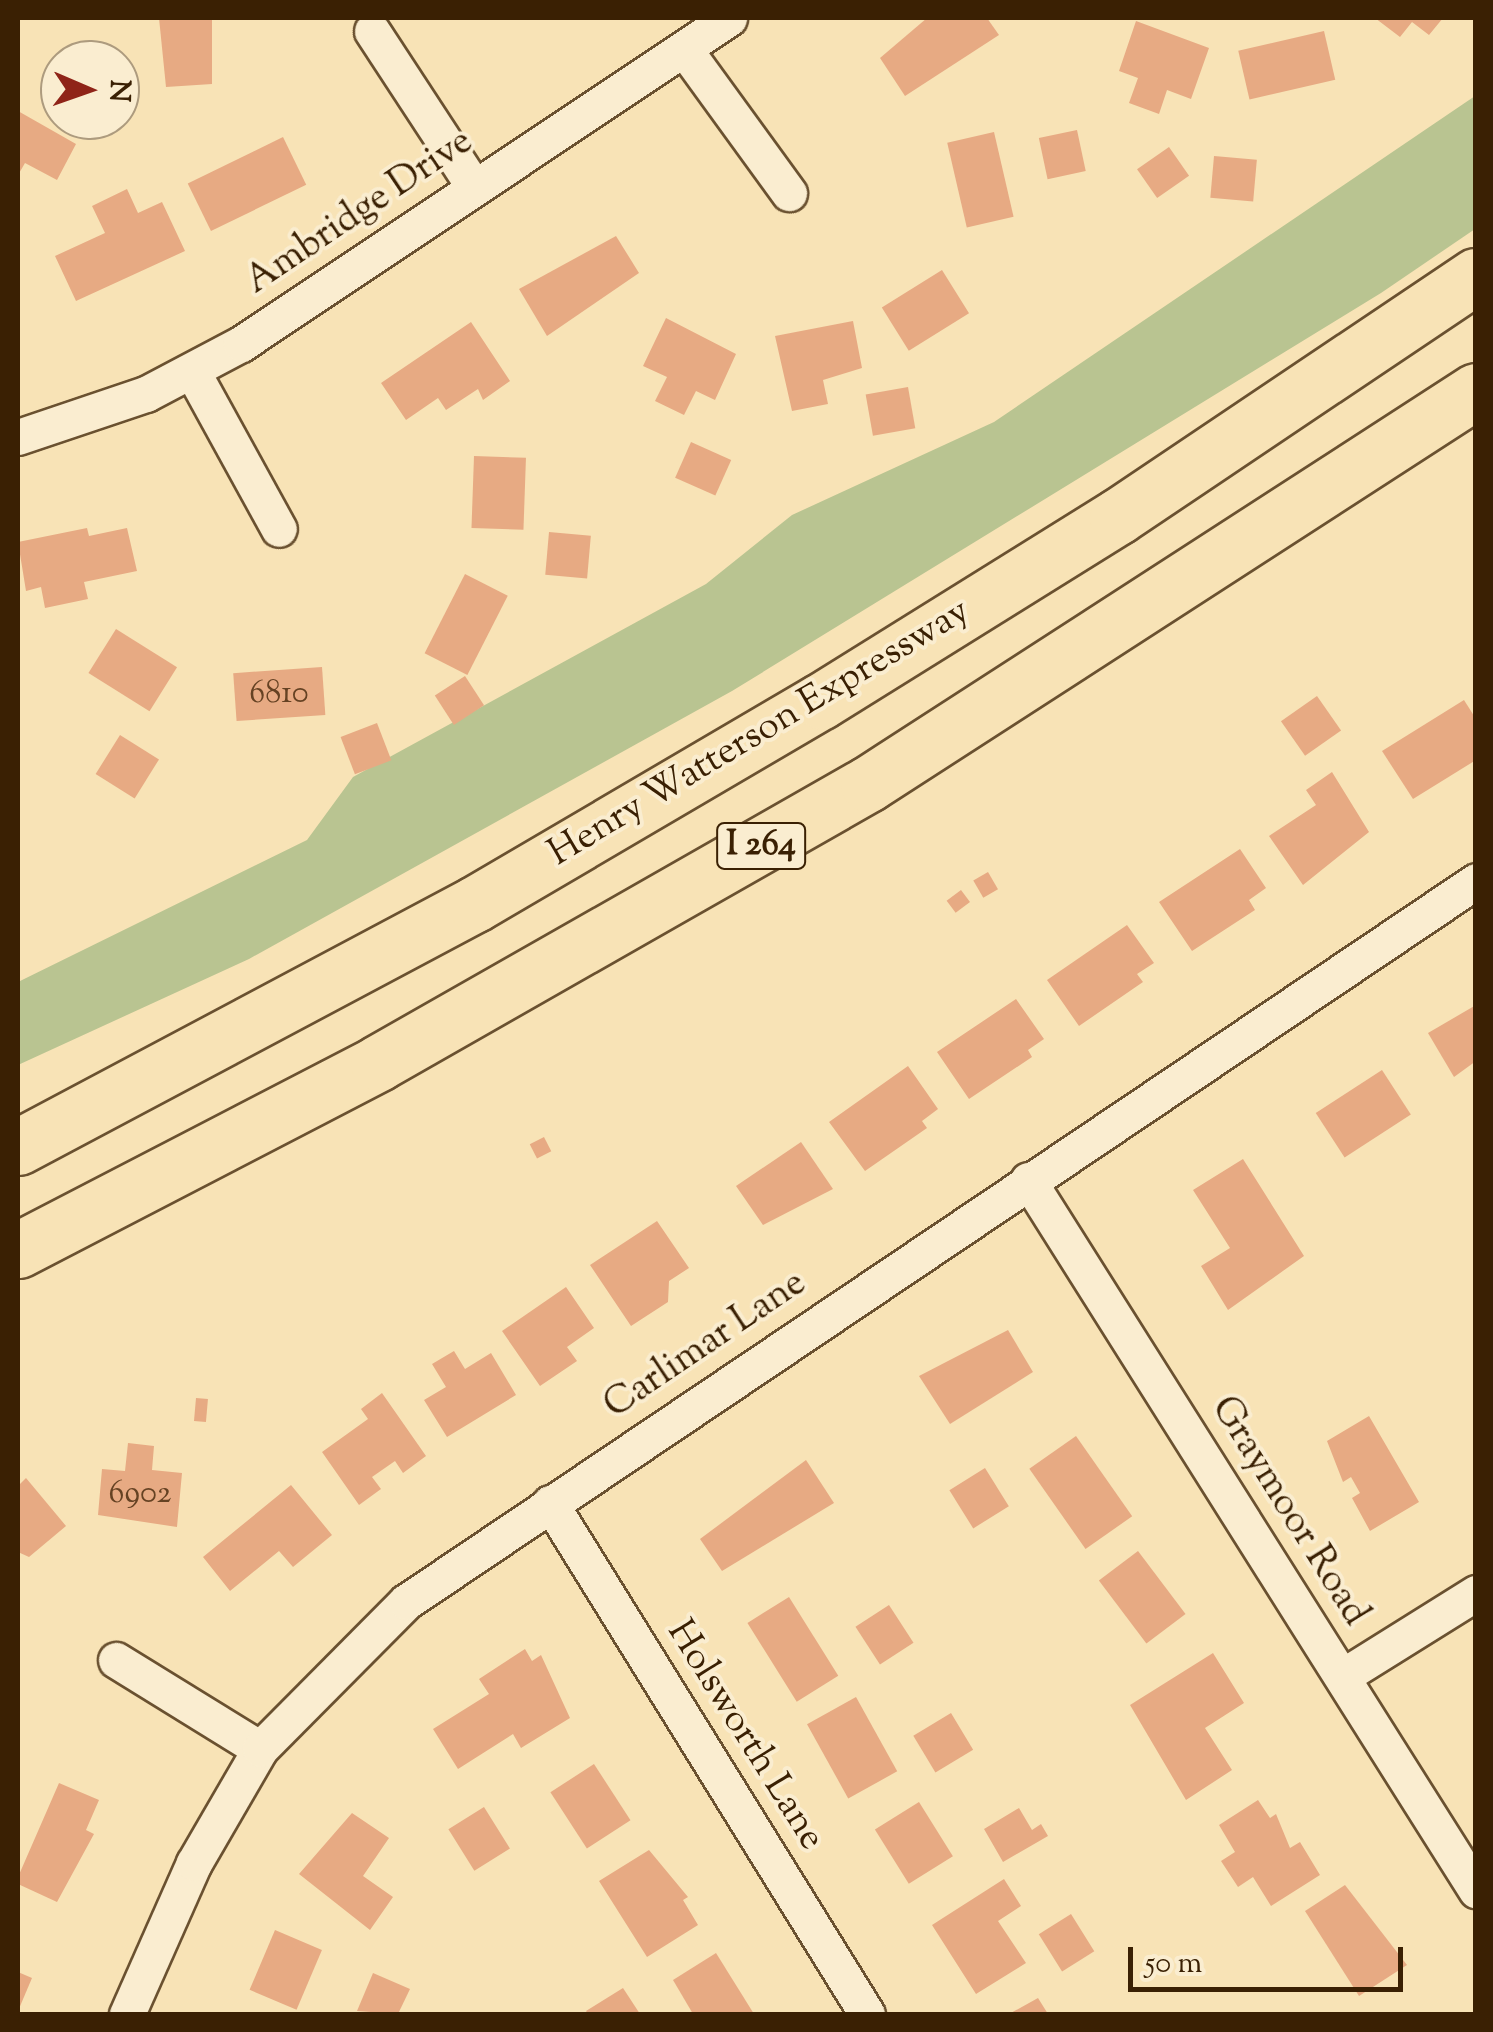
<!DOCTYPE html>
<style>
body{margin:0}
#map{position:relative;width:1493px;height:2032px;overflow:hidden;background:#f8e3b6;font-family:"Sorts Mill Goudy",serif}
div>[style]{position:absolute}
.green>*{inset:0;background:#b9c491}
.building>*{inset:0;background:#e7aa83;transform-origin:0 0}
.roads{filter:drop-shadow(2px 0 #6a5130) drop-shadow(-2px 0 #6a5130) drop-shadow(0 2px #6a5130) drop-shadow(0 -2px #6a5130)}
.minor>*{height:35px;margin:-17.5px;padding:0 17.5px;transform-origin:17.5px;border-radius:17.5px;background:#faedd0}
.motorway>*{height:55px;margin:-27.5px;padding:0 27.5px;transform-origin:27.5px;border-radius:27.5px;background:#f8e3b6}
span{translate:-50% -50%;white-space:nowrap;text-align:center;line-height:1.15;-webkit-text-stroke:8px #faedd0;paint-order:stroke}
.number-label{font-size:32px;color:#654223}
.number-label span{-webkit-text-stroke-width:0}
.shield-label span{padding:2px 8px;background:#faedd0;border:2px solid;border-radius:8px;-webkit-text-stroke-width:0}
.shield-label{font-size:35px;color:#3a2003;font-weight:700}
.street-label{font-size:38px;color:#3a2003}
.frame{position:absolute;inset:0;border:20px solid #3a2003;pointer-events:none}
.north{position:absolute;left:40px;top:40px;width:100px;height:100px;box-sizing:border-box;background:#faedd0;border:2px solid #ad9b7e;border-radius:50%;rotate:92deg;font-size:28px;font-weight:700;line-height:40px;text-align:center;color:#3a2003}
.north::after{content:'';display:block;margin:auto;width:35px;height:45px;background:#8f2418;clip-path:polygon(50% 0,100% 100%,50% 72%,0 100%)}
.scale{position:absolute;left:1128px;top:1947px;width:275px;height:45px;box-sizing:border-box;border:5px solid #3a2003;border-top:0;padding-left:12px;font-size:30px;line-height:35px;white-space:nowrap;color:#3a2003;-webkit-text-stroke:8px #faedd0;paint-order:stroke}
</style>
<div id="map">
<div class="green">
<div style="clip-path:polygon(1475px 96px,1475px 229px,1381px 293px,732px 691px,249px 959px,18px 1065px,18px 982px,307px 840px,353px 777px,706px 584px,792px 515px,994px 422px)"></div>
</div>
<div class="building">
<div style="clip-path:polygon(159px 18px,212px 18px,212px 84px,166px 87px)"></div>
<div style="clip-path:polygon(927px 18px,987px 18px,999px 35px,905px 96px,880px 58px)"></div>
<div style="clip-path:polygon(1375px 18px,1443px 18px,1429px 35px,1412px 22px,1400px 37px)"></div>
<div style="clip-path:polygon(1136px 21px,1209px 48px,1191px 99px,1167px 90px,1159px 114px,1129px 103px,1138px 78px,1119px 71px)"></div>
<div style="left:1324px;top:31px;width:50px;height:88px;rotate:77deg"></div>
<div style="clip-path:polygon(18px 111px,76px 144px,57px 180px,25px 163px,18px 175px)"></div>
<div style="left:1077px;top:130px;width:42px;height:39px;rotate:78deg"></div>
<div style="left:994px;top:132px;width:87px;height:48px;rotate:77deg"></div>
<div style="left:283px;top:137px;width:53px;height:106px;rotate:64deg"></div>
<div style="left:1169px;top:147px;width:35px;height:39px;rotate:55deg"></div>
<div style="left:1214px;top:156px;width:43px;height:42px;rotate:5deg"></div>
<div style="clip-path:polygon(127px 189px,138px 213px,162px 202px,185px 251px,76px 301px,55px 256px,105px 233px,92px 206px)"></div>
<div style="clip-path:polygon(616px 236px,639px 273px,547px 336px,519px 289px)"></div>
<div style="left:942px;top:270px;width:51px;height:71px;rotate:58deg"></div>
<div style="clip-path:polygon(666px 318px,736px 354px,715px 400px,696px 391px,684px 415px,655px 401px,667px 377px,643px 366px)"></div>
<div style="clip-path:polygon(853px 321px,862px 368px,823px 380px,828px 404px,792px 411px,775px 336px)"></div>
<div style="clip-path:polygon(471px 322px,510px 381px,483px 400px,478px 389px,446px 410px,438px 398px,406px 420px,381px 383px)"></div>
<div style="left:908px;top:387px;width:42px;height:43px;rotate:80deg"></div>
<div style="left:691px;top:442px;width:44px;height:39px;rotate:24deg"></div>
<div style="left:474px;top:456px;width:52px;height:72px;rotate:2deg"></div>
<div style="clip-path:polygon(87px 528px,89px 536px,127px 528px,137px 571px,84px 582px,88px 599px,45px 608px,41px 587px,26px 591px,18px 542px)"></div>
<div style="left:549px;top:532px;width:42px;height:43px;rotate:5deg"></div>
<div style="left:465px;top:574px;width:48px;height:89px;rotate:27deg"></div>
<div style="left:116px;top:629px;width:72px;height:52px;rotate:32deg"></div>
<div style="left:322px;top:667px;width:48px;height:89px;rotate:86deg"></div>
<div style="left:465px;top:676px;width:35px;height:36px;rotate:57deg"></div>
<div style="left:1317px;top:696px;width:42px;height:44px;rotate:55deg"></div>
<div style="clip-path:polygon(1464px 700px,1476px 719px,1476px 760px,1413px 799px,1382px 751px)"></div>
<div style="left:377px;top:723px;width:40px;height:39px;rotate:69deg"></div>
<div style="left:120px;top:735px;width:46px;height:46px;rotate:32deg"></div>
<div style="clip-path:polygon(1332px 772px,1369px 832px,1303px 885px,1269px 836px,1316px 805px,1306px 790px)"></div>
<div style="clip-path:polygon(1240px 849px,1266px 888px,1249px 900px,1255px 910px,1192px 951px,1159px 902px)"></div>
<div style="left:988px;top:872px;width:20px;height:17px;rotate:60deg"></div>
<div style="left:961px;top:890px;width:15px;height:18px;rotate:53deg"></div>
<div style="clip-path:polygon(1127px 925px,1154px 963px,1137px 974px,1143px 982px,1079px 1026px,1047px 980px)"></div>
<div style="clip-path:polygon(1016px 999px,1044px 1039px,1028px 1050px,1032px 1057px,969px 1099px,937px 1052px)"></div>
<div style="clip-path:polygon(1476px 1005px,1476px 1061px,1454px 1077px,1428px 1033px)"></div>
<div style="clip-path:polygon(908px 1066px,938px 1109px,922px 1121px,927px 1128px,865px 1171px,829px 1122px)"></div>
<div style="left:1382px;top:1070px;width:53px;height:79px;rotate:57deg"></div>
<div style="left:544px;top:1137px;width:16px;height:16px;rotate:63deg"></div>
<div style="clip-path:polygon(801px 1142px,833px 1189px,763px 1225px,736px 1186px)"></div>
<div style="clip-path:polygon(1243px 1159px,1304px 1256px,1228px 1310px,1201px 1266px,1230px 1248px,1193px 1190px)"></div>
<div style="clip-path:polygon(657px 1221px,689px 1268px,669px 1281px,668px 1302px,631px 1326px,590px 1265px)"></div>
<div style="clip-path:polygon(566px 1287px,594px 1328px,567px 1347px,577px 1361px,540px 1386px,502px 1331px)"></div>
<div style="clip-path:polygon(1008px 1330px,1033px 1372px,950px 1424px,919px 1376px)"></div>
<div style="clip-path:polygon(454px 1351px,465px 1369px,491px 1353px,516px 1395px,447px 1437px,424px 1400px,446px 1387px,432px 1364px)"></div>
<div style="clip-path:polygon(382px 1393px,426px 1456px,403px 1473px,395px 1461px,372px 1477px,381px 1489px,359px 1505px,322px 1452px,368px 1419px,361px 1409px)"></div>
<div style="left:196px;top:1398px;width:12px;height:23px;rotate:5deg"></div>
<div style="clip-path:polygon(1369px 1416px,1419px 1502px,1370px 1531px,1352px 1498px,1360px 1493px,1351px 1477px,1343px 1482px,1327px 1441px)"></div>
<div style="left:1076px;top:1436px;width:98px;height:57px;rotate:55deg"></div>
<div style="clip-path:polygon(128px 1443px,154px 1446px,152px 1470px,182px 1473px,177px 1527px,98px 1515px,102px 1469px,125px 1471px)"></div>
<div style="clip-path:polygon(806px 1460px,834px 1503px,722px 1571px,700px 1539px)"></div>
<div style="left:985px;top:1468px;width:45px;height:42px;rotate:58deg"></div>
<div style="clip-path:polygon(26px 1478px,66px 1526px,29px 1557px,18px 1552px,18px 1486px)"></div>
<div style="clip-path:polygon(291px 1485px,332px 1535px,293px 1567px,279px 1551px,230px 1591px,203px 1557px)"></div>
<div style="left:1138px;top:1551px;width:79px;height:49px;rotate:53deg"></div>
<div style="left:789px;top:1597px;width:93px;height:49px;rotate:58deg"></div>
<div style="left:889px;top:1605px;width:45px;height:40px;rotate:57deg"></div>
<div style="clip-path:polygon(525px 1649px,532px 1661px,541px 1655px,570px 1718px,521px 1748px,513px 1734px,458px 1769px,433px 1729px,489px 1694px,479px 1679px)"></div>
<div style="clip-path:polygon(1213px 1653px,1244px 1703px,1205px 1728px,1232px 1770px,1186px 1800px,1130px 1705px)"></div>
<div style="left:856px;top:1697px;width:85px;height:56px;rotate:61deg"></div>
<div style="left:951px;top:1713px;width:43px;height:44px;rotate:59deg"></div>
<div style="left:594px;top:1764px;width:67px;height:52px;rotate:57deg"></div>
<div style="clip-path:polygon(59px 1783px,99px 1800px,86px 1830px,94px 1834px,57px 1902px,18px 1884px,18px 1877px)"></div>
<div style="clip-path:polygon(1258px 1800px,1270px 1818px,1276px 1814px,1290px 1848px,1300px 1842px,1320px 1875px,1271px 1906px,1253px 1877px,1238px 1887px,1221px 1861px,1235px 1852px,1219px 1825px)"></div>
<div style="left:919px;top:1802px;width:64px;height:52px;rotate:58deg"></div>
<div style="left:484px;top:1807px;width:49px;height:42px;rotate:58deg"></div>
<div style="clip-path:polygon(1019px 1808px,1032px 1830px,1041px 1824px,1048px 1836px,1003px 1862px,984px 1829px)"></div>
<div style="clip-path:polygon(352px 1813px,389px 1838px,363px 1876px,393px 1897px,370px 1930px,299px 1874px)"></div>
<div style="clip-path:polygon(649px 1850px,688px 1897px,683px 1900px,698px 1925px,647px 1957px,599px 1881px)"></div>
<div style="clip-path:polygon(1004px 1879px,1021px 1906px,998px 1921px,1026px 1963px,976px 1994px,932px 1925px)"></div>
<div style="clip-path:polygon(1345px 1885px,1407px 1965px,1359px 1996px,1305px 1911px)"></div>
<div style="left:1071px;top:1914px;width:44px;height:38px;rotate:58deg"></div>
<div style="left:275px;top:1930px;width:51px;height:65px;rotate:23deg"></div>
<div style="clip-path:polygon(716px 1953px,754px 2014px,693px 2014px,673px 1980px)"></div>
<div style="clip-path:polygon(18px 1972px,32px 1978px,18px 2011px)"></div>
<div style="clip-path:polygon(373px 1973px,410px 1989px,398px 2014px,357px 2011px)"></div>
<div style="clip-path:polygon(623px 1988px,640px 2014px,588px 2014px,586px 2011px)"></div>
<div style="clip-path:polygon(1038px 1998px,1048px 2014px,1009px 2014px)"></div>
</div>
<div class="roads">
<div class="minor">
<div style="left:372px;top:31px;width:186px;rotate:56.8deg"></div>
<div style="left:685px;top:50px;width:177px;rotate:54deg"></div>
<div style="left:192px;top:371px;width:180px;rotate:61.2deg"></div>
<div style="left:18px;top:437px;width:135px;rotate:-18.6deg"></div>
<div style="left:146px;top:394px;width:107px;rotate:-27.8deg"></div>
<div style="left:241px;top:344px;width:587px;rotate:-33.74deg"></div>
<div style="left:1028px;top:1180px;width:840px;rotate:57.75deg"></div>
<div style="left:550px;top:1503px;width:601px;rotate:58.19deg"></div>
<div style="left:116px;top:1660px;width:169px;rotate:31.7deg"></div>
<div style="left:1343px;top:1676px;width:157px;rotate:-32deg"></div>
<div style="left:127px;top:2014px;width:165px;rotate:-66.1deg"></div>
<div style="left:194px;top:1863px;width:132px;rotate:-59.9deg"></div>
<div style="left:260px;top:1749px;width:207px;rotate:-45.2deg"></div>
<div style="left:406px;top:1602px;width:1290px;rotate:-33.97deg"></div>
</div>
<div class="motorway">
<div style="left:18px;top:1147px;width:518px;rotate:-28deg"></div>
<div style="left:475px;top:904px;width:401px;rotate:-30.4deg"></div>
<div style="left:821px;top:701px;width:349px;rotate:-31.9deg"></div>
<div style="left:1117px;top:517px;width:432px;rotate:-33.9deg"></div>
<div style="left:18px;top:1250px;width:406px;rotate:-27.4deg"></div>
<div style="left:378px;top:1063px;width:564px;rotate:-29.66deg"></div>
<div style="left:868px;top:784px;width:724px;rotate:-32.88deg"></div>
</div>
</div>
<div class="number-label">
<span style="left:279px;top:694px">6810</span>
<span style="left:140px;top:1494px">6902</span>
</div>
<div class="shield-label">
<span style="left:761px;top:846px">I 264</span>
</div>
<div class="street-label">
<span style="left:360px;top:213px;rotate:-34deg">Ambridge Drive</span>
<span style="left:760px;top:734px;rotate:-31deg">Henry Watterson Expressway</span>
<span style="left:706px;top:1346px;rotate:-34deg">Carlimar Lane</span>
<span style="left:1288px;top:1512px;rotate:58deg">Graymoor Road</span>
<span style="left:744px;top:1736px;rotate:58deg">Holsworth Lane</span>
</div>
<div class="frame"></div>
<div class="north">N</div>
<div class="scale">50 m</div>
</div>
